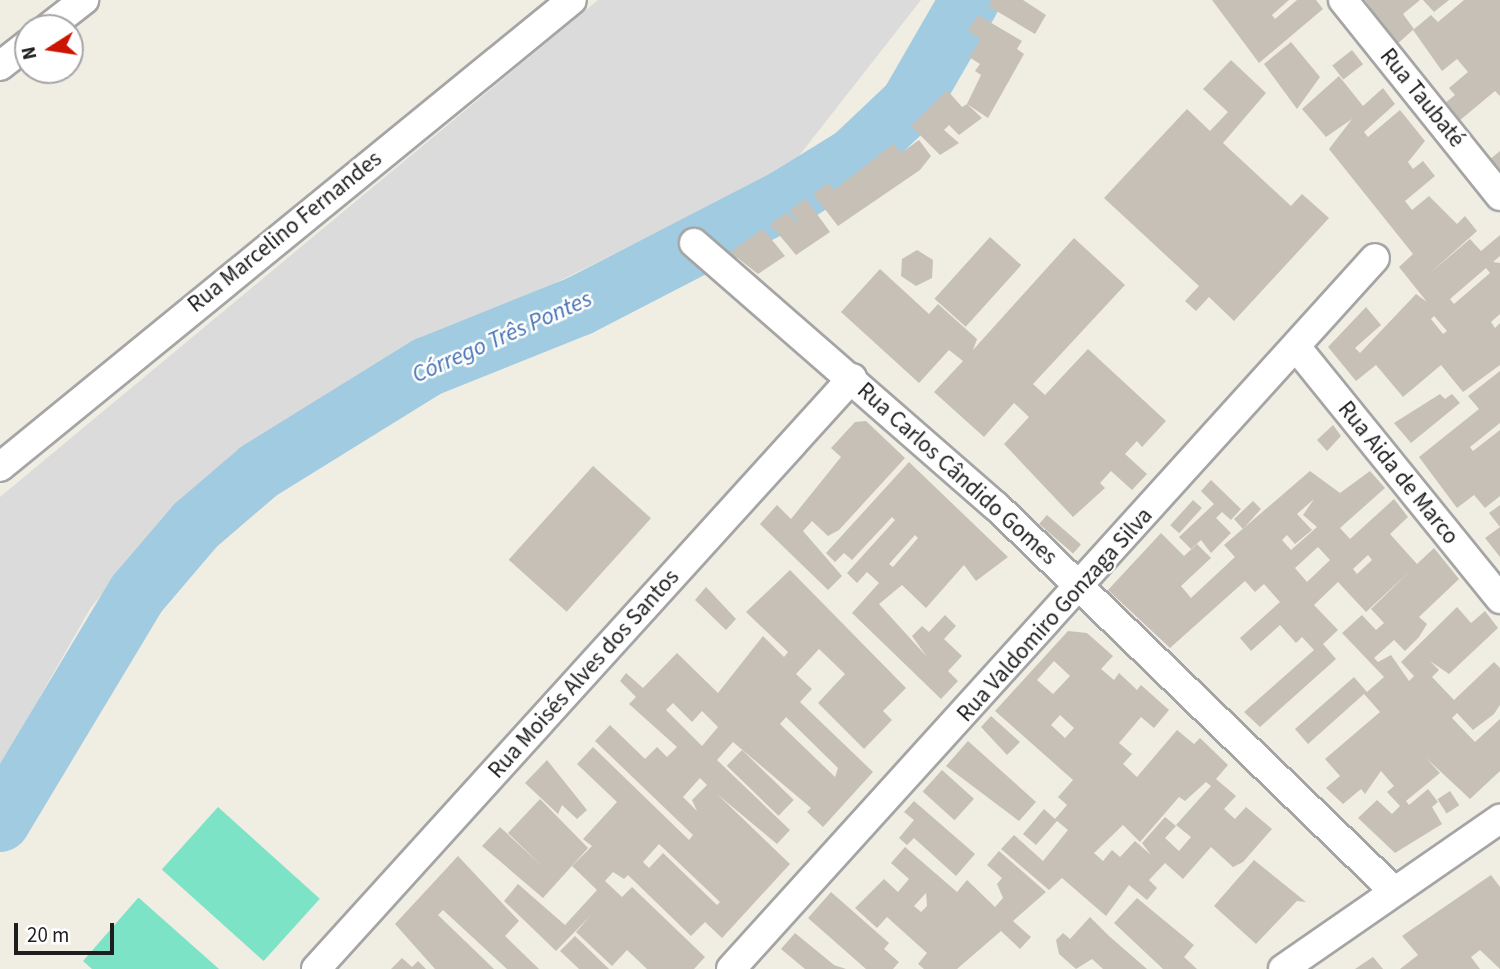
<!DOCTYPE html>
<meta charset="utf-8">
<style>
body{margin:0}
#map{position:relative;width:1500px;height:969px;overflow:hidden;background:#f0ede3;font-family:"Source Sans 3",sans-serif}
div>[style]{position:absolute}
.residential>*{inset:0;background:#dcdbdb}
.pitch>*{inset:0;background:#7de3c6;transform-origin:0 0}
.river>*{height:60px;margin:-30px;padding:0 30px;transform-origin:30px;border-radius:30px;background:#a1cbe0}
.building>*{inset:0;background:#c7c0b6;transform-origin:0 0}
.roads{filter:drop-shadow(2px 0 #a5a5a5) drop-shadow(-2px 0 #a5a5a5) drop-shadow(0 2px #a5a5a5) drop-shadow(0 -2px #a5a5a5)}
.street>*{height:28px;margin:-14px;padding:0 14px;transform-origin:14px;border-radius:14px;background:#fff}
span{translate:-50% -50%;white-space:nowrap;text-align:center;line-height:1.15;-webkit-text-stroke:5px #fff;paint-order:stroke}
.street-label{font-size:23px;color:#1e1e1e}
.water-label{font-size:24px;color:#4571b3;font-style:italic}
.north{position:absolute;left:14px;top:14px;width:70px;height:70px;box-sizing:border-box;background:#fff;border:2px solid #a5a5a5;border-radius:50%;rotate:258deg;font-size:19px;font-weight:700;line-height:28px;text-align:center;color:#1e1e1e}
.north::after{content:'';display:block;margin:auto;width:24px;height:32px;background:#cc1500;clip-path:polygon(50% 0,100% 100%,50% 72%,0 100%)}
.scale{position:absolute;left:14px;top:923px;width:100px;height:32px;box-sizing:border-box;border:4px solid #1e1e1e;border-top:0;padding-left:9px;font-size:21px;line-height:24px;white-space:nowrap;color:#1e1e1e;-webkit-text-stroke:5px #fff;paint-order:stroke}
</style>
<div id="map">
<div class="residential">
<div style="clip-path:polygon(598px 0,921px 0,791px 166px,388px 366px,163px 523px,91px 607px,0 767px,0 497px)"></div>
</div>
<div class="pitch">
<div style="left:218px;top:807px;width:137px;height:84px;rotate:42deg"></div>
<div style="clip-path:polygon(138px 898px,139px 898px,219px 969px,92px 969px,83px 961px)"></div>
</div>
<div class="river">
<div style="left:0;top:822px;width:266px;rotate:-59deg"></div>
<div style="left:137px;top:594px;width:91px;rotate:-49.5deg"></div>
<div style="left:196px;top:525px;width:83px;rotate:-40.6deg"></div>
<div style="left:259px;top:471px;width:198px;rotate:-31.8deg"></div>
<div style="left:427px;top:367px;width:164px;rotate:-21.9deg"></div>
<div style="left:579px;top:306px;width:233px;rotate:-27.3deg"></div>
<div style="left:786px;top:199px;width:80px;rotate:-31.7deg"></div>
<div style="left:854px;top:157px;width:77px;rotate:-43.4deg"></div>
<div style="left:910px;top:104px;width:120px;rotate:-60deg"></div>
</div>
<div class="building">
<div style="clip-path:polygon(992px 0,1023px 0,1046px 15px,1035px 34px,988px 6px)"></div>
<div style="clip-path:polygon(1212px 0,1289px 0,1272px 15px,1275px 19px,1297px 0,1316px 0,1323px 9px,1259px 63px)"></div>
<div style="clip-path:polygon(1365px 0,1420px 0,1403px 14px,1414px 29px,1396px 45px)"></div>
<div style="clip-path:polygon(1423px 0,1449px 0,1434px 12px)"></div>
<div style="clip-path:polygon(1464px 0,1500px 0,1500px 96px,1495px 91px,1459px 121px,1445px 103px,1455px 95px,1449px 88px,1468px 72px,1457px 59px,1442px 71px,1413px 30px,1431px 15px,1438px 22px)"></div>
<div style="clip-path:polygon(978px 15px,1022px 41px,1017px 49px,1024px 54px,988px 118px,967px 104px,982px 118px,959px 135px,949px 125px,944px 130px,959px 143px,940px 155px,911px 126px,947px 90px,962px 107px,967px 104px,981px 75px,975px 71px,980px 64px,969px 57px,981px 39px,968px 31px)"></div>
<div style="clip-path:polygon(1291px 42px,1320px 77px,1297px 109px,1264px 64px)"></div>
<div style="left:1352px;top:50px;width:18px;height:25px;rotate:52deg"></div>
<div style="clip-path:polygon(1231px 60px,1266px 93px,1223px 143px,1291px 206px,1302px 194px,1329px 218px,1234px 321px,1209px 297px,1196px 311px,1185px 301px,1199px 286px,1104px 198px,1187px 109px,1210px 131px,1228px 112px,1203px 89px)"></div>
<div style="clip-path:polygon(evenodd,1339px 76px,1363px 106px,1383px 88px,1395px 104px,1364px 132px,1368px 137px,1400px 110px,1425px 141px,1408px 162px,1413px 169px,1423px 161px,1435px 176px,1405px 201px,1412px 210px,1429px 196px,1457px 224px,1465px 216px,1477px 231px,1429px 274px,1470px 239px,1481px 251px,1500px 235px,1500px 256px,1493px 262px,1500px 263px,1500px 314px,1491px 322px,1495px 328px,1500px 323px,1500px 365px,1463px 392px,1441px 365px,1403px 397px,1376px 365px,1356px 381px,1328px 347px,1366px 307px,1381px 325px,1355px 348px,1360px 353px,1416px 294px,1427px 302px,1399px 267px,1413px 254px,1329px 149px,1352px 119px,1326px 137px,1302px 109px,1339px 76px,1486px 268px,1490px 273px,1454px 304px,1450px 299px,1486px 268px,1339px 76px,1434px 316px,1447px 331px,1443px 334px,1431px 319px,1434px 316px)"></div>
<div style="clip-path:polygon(919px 140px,931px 156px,920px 170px,838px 226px,813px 194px,828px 183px,834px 190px,893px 144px,901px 153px)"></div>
<div style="clip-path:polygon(1500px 151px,1500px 173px,1489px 160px)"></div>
<div style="clip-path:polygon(806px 199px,830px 232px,796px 255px,770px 224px,786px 213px,802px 225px,789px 210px)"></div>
<div style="clip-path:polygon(763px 229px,785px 256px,758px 274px,730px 252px)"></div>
<div style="left:990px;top:237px;width:42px;height:83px;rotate:42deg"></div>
<div style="clip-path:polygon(1074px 238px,1125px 285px,1033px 384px,1045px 395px,1088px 349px,1166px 421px,1142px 447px,1137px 441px,1125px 454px,1147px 474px,1132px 490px,1111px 471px,1100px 483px,1105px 488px,1073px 517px,1004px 444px,1029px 417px,1014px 403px,984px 437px,934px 392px,963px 361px,949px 350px,919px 383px,841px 312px,880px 269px,929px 314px,938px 304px,977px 339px,973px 350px)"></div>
<div style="clip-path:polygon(917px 250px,933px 260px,932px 278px,916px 286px,901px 276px,902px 259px)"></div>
<div style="clip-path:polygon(1500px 371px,1500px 423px,1470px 447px,1473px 451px,1500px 430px,1500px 496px,1485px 508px,1474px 495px,1457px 508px,1419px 457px,1479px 409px,1468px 396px)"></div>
<div style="clip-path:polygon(1440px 394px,1445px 399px,1452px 394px,1460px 403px,1411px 443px,1394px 423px)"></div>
<div style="clip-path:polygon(866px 421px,905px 458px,839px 530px,828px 536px,812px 521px,803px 531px,842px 576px,828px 590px,760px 524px,777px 505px,791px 519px,841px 457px,831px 448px,855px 422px)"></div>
<div style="clip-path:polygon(1333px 425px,1341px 436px,1327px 451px,1317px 440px)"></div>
<div style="clip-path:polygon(evenodd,909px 462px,1008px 557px,976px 581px,964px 565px,926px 608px,902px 585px,879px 604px,927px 657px,912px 636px,922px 626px,929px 632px,945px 615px,956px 626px,944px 639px,962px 656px,948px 671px,958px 681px,941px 699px,852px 613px,879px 583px,867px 572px,857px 583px,847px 573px,895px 520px,892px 517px,852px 560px,844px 553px,835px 562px,826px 553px,909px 462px,915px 535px,918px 538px,893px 567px,889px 564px,915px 535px)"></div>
<div style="left:593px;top:466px;width:78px;height:126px;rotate:42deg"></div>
<div style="clip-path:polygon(evenodd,1310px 471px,1340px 493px,1370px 471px,1385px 488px,1340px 528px,1350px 539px,1394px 499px,1408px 517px,1390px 534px,1417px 564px,1434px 548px,1459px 579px,1419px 617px,1427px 624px,1419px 637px,1405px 651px,1394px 640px,1374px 658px,1378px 662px,1391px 655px,1409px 681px,1414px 676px,1401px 662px,1457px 607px,1471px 623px,1485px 611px,1498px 628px,1449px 674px,1430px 661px,1439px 670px,1432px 677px,1454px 700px,1494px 662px,1500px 668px,1500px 705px,1494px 714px,1473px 730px,1457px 713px,1452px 718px,1475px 742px,1500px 719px,1500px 771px,1470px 799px,1426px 758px,1440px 773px,1406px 801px,1409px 805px,1428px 789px,1438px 802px,1432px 807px,1442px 824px,1395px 853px,1358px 818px,1377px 800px,1392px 814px,1400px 806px,1387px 792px,1394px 786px,1381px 771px,1365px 794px,1361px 789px,1343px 804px,1326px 788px,1340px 776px,1325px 759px,1380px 712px,1364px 694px,1308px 744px,1295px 729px,1354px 677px,1367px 692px,1384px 677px,1342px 633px,1362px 615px,1376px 630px,1384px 623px,1371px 609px,1410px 571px,1366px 612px,1338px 582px,1314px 605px,1338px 630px,1323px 644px,1336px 659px,1260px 727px,1244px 712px,1314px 650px,1302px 637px,1296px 643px,1280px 625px,1251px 651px,1240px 638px,1280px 602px,1264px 584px,1255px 592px,1245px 581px,1170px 648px,1108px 590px,1161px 533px,1184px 556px,1197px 544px,1211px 558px,1181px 586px,1191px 598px,1235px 557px,1224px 545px,1310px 471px,1314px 499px,1303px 515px,1317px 527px,1291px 550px,1282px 540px,1287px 535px,1295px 544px,1312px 530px,1297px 514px,1314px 499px,1310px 471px,1318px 547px,1330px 560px,1307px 582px,1295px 568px,1318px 547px,1310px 471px,1368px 555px,1372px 560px,1357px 574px,1353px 569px,1368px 555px)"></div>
<div style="clip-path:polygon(1211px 480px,1241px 509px,1231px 520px,1222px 512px,1216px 518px,1231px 533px,1211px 553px,1201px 540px,1191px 549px,1179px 537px,1214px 504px,1201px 491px)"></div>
<div style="left:1193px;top:500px;width:12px;height:34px;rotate:42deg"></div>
<div style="clip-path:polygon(1253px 501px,1261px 509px,1243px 529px,1234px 519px)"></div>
<div style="clip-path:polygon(1500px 505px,1500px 557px,1485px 538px,1500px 527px,1489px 513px)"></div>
<div style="left:1047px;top:515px;width:45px;height:12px;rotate:41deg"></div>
<div style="clip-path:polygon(evenodd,790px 570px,906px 688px,883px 711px,892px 720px,864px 749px,818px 703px,845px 674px,819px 649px,796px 674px,812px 689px,800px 702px,873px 772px,823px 827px,807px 812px,811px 808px,733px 742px,717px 760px,790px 830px,777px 844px,717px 794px,790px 864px,722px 938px,705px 922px,691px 936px,628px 875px,624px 879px,613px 872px,605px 881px,622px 897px,632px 887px,705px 957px,694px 969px,647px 969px,627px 950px,612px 966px,576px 932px,591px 915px,556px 951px,504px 901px,518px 884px,565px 925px,597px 890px,572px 866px,592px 846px,583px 839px,617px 802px,577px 764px,593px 747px,689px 840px,693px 835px,595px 741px,610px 725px,645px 759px,657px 747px,667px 757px,677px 747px,629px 704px,636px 697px,620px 681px,626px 673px,643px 688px,677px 653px,718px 693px,763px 636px,784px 657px,788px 652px,746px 612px,790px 570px,673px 703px,692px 722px,702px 711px,718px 727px,702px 746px,666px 710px,673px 703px,790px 570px,786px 717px,838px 768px,835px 777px,780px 724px,786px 717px,790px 570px,700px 778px,707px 785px,692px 800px,697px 811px,683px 797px,700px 778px,790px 570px,659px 844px,720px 902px,717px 905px,663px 853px,649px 868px,643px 862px,659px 844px)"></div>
<div style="clip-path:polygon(706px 587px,736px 619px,726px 630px,695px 600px)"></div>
<div style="clip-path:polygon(evenodd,1068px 631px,1087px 633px,1113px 656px,1101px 669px,1114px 680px,1119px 673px,1137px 690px,1141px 685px,1169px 710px,1154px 728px,1141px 717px,1119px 743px,1132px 754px,1123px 764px,1137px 777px,1177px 730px,1194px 744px,1200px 738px,1228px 765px,1216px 779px,1236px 796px,1224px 809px,1235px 819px,1246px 807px,1272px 829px,1243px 862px,1233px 867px,1211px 847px,1183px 879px,1165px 863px,1149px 880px,1157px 888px,1147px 900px,1129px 885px,1106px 916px,1062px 878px,1049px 890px,1001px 849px,1014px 835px,1043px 861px,1068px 830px,1057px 821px,1036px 845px,1023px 834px,1044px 809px,1055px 819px,1067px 805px,1058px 797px,1073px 780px,995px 711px,1068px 631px,1054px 661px,1070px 676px,1053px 694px,1037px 680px,1054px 661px,1068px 631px,1060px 715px,1074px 728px,1065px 738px,1051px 725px,1060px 715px,1068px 631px,1206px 782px,1211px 786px,1176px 825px,1191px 837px,1179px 851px,1165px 838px,1176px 826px,1165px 817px,1142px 843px,1151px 855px,1135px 841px,1120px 857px,1112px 850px,1103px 861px,1094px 853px,1123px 825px,1140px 842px,1179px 797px,1185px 801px,1206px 782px)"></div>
<div style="clip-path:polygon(991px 716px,1020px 742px,1007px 755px,981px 727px)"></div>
<div style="clip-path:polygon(968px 741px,1036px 802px,1019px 821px,946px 766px)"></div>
<div style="left:742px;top:750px;width:72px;height:22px;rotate:44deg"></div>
<div style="clip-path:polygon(547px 760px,587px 810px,577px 819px,562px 805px,558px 814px,525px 783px)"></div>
<div style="left:942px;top:770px;width:43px;height:29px;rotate:42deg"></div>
<div style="left:1450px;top:791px;width:17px;height:15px;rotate:57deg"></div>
<div style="clip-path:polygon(540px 799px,588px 848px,543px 898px,482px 846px,500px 827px,542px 866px,508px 833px)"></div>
<div style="clip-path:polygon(914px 801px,975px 854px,956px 876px,914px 838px,907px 845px,899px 838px,914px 820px,904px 812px)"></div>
<div style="clip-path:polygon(evenodd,905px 847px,957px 892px,967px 880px,995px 907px,1003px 898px,997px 884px,1002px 878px,987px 865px,999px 851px,1046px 892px,1013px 921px,1031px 937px,1020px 949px,1001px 931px,957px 969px,924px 969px,918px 964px,927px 953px,887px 917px,877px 928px,855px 908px,884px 879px,898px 892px,909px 879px,891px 863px,905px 847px,926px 893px,927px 906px,921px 912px,914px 906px,926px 893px)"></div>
<div style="clip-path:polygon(458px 856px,519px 921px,505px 936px,539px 969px,507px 969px,443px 910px,438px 915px,494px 969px,435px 969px,395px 924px)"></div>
<div style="clip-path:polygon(1254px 860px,1306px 902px,1297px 901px,1256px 944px,1214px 906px)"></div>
<div style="clip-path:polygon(1491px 875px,1500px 887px,1500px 969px,1480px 950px,1471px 957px,1480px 969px,1400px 969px,1418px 955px,1402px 936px)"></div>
<div style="clip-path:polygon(831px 892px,889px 943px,884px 949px,899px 962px,893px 969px,866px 969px,808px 918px)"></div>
<div style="clip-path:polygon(1137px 898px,1194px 945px,1184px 957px,1197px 969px,1163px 969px,1114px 923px)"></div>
<div style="clip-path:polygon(1090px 917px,1109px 936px,1147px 969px,1103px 969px,1092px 959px,1076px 969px,1059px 954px,1056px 940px,1063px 933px,1070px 939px)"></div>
<div style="clip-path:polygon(795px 933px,834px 965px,846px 969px,805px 969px,781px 949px)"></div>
<div style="clip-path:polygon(575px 936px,609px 969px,579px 969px,560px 951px)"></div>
<div style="clip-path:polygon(1373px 957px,1383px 969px,1355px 969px)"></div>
<div style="clip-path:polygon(402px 958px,412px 967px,418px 961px,426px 969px,391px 969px)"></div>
</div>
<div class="roads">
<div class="street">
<div style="left:1343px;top:0;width:251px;rotate:51.3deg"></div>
<div style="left:48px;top:28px;width:46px;rotate:-37.9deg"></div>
<div style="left:0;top:66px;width:36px;rotate:-38deg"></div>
<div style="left:694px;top:243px;width:400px;rotate:41.1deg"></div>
<div style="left:996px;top:506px;width:552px;rotate:44.05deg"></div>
<div style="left:1297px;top:348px;width:323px;rotate:51deg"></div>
<div style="left:0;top:467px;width:738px;rotate:-39.23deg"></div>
<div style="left:316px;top:969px;width:798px;rotate:-47.79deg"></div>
<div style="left:731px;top:969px;width:959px;rotate:-47.83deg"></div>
<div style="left:1283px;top:969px;width:264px;rotate:-34.7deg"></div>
</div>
</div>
<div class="street-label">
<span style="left:1422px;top:98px;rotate:51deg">Rua Taubaté</span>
<span style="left:285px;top:232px;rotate:-39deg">Rua Marcelino Fernandes</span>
<span style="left:1398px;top:473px;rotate:51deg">Rua Aida de Marco</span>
<span style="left:957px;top:474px;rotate:42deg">Rua Carlos Cândido Gomes</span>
<span style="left:1055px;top:615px;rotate:-48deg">Rua Valdomiro Gonzaga Silva</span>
<span style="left:584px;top:674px;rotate:-48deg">Rua Moisés Alves dos Santos</span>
</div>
<div class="water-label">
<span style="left:502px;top:337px;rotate:-24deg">Córrego Três Pontes</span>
</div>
<div class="north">N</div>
<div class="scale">20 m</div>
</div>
